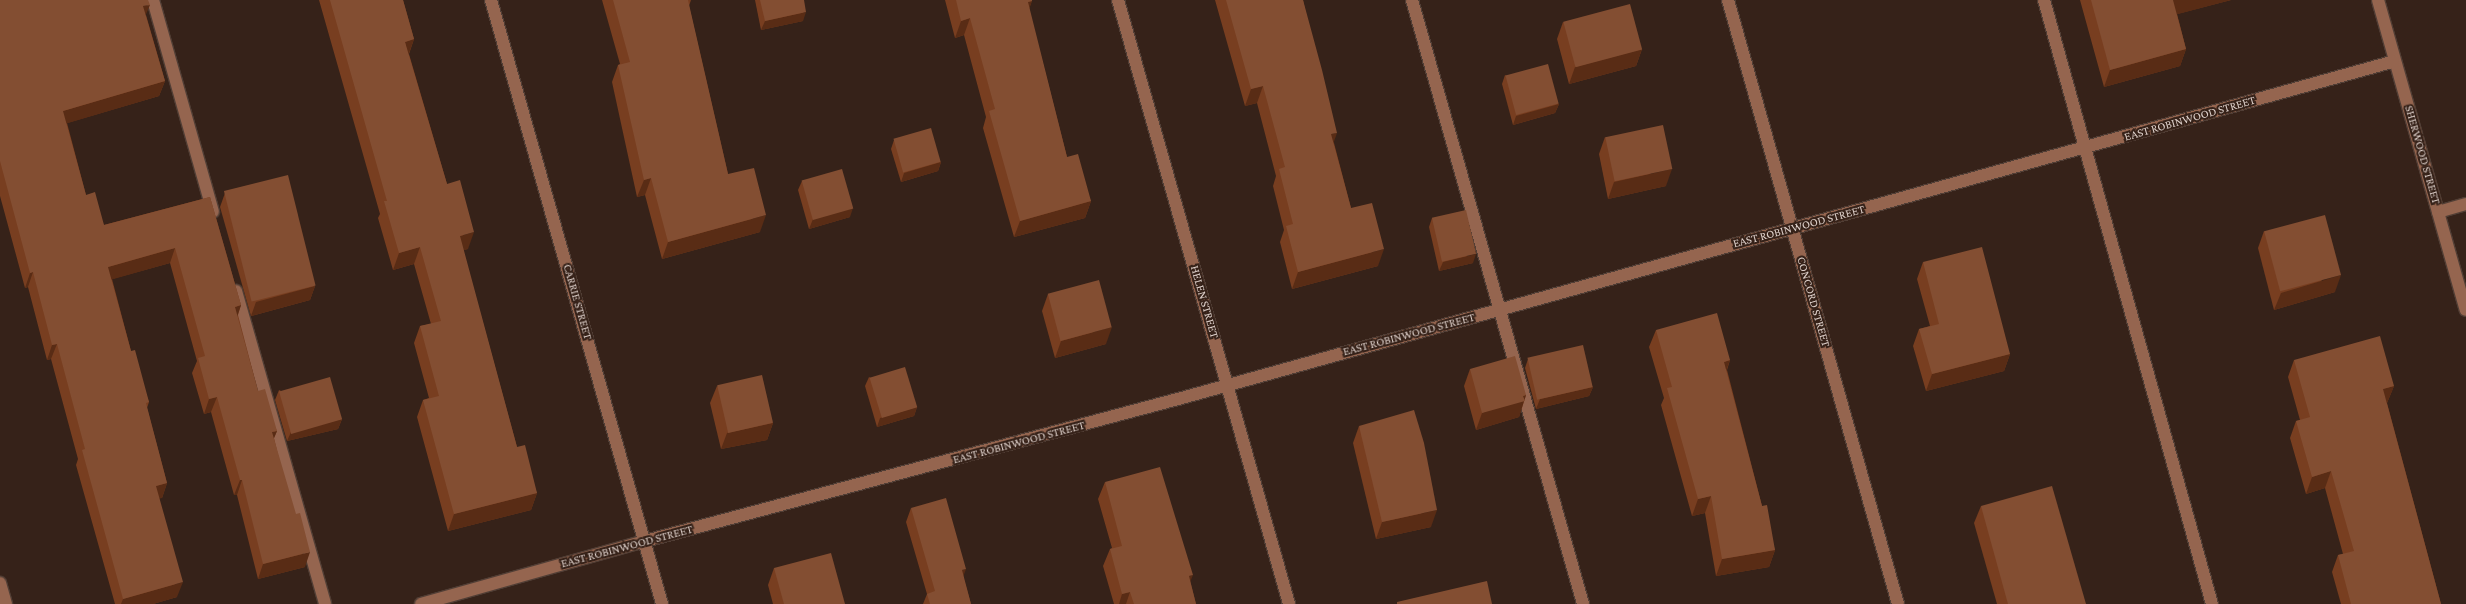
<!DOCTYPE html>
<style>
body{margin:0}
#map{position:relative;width:2466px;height:604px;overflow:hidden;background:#362219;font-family:"Crimson Pro",serif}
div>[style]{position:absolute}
.roads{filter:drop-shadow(1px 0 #513e35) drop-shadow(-1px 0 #513e35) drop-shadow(0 1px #513e35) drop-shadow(0 -1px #513e35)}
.minor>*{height:12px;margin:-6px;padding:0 6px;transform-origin:6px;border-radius:6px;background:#95654f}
.wall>*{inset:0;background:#783e20}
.shaded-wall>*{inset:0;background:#592c15}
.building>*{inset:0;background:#834e32;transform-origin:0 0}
span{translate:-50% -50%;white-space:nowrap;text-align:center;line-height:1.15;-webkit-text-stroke:4px #362219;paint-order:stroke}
.street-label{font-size:12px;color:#ddcfc9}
</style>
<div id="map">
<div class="roads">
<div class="minor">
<div style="left:153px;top:0;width:220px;rotate:74.2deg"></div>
<div style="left:491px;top:0;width:628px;rotate:74.19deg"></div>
<div style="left:1118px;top:0;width:628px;rotate:74.19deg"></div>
<div style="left:1412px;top:0;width:628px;rotate:74.19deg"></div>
<div style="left:1728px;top:0;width:627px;rotate:74.28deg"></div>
<div style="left:2044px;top:0;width:627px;rotate:74.46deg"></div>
<div style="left:2378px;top:0;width:322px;rotate:74.2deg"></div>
<div style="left:2438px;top:212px;width:29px;rotate:-16deg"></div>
<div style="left:236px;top:291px;width:325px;rotate:74.1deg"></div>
<div style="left:0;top:583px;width:22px;rotate:74deg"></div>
<div style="left:421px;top:604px;width:233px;rotate:-15.7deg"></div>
<div style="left:645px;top:541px;width:552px;rotate:-14.92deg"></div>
<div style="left:1178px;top:399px;width:1263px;rotate:-15.52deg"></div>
</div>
</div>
<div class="wall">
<div style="clip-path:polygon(0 0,146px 15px,165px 81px,159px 96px,67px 123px,86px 195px,104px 225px,210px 197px,241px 305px,238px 315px,258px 391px,277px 431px,274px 438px,305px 567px,258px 579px,237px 495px,234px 495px,211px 412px,204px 414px,192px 373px,197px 361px,170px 263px,112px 279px,131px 351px,149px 402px,147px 408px,167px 483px,162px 498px,159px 498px,177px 597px,153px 604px,115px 604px,76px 465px,78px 459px,51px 359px,47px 360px,28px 287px,25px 288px,0 196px)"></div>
<div style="clip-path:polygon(319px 0,403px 0,414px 39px,409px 54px,447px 184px,468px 249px,463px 250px,517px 447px,537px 493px,531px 510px,448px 531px,417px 417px,423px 400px,429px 398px,414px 343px,420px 326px,431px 324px,414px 264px,393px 270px,378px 218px,380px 214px)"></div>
<div style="clip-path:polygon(602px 0,691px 0,689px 6px,728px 174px,760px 232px,662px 259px,645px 195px,637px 197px,612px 82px,618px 65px,620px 64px)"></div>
<div style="clip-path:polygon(755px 0,804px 0,803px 21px,761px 30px)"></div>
<div style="clip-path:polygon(945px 0,1032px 0,1029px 9px,1067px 157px,1091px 201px,1085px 218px,1014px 237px,983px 128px,986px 117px,964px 35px,955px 38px)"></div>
<div style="clip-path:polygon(1215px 0,1303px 0,1334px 143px,1351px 208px,1378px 266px,1292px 289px,1280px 242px,1284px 230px,1273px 186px,1276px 176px,1257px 103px,1245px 106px)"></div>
<div style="clip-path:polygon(2080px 0,2231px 0,2177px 14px,2186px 49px,2180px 66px,2104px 87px)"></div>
<div style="clip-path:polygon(1563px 22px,1642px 49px,1636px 66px,1569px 84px,1557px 39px)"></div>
<div style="clip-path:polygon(1505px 75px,1559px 104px,1555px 113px,1513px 125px,1502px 84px)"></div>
<div style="clip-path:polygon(1605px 137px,1666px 186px,1608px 199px,1599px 154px)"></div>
<div style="clip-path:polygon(894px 140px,941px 162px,938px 171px,901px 182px,891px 149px)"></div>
<div style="clip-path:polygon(802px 181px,850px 217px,809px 229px,798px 190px)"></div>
<div style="clip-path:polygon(225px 193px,315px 286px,310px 300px,251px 316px,220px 207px)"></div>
<div style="clip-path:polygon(1432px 218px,1473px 263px,1439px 271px,1429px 227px)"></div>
<div style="clip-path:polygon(2264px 231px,2335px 292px,2274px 310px,2258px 248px)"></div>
<div style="clip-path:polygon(1923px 262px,2010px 354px,2004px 371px,1926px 391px,1913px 346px,1919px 329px,1930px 326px,1917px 279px)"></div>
<div style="clip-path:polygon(1048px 294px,1106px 344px,1055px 358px,1042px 311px)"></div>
<div style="clip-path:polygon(1656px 330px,1730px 360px,1727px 370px,1762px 506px,1775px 550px,1769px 567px,1716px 576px,1705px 513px,1692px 516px,1661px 405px,1664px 398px,1649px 347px)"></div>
<div style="clip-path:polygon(1528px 359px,1593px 387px,1589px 396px,1536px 409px,1525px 368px)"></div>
<div style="clip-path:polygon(2294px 360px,2394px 386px,2387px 403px,2441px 604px,2341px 604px,2332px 572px,2338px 555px,2343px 554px,2325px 488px,2306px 494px,2290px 438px,2296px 421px,2300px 420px,2288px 377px)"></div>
<div style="clip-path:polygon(1470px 369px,1526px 395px,1519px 417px,1476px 430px,1464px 386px)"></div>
<div style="clip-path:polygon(869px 377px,917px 407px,914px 416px,877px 427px,865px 386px)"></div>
<div style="clip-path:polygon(717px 386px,773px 423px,767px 440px,721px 449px,710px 403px)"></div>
<div style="clip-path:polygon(279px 390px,342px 419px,338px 429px,287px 441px,275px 400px)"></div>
<div style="clip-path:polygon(1359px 426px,1431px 527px,1376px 539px,1353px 443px)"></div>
<div style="clip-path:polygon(1105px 482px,1190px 581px,1196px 604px,1114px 604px,1103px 566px,1110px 549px,1112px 548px,1098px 499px)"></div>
<div style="clip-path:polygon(1981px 506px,2086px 604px,1997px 604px,1974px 523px)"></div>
<div style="clip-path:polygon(911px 508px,963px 576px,971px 604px,923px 604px,927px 594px,906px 522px)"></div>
<div style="clip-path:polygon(774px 568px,845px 604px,773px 604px,768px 585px)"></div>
</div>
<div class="shaded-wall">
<div style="clip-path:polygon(2173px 0,2231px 0,2167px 17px)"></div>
<div style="clip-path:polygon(1032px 1px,1026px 18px,1028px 2px)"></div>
<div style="clip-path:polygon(150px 5px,144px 19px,143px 6px)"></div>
<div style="clip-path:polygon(806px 12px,803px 21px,761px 30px,765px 21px)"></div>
<div style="clip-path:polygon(970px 18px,964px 35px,955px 38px,961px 21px)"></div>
<div style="clip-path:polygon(414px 39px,408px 56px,405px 42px)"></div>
<div style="clip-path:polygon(1642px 49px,1636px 66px,1569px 84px,1575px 67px)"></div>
<div style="clip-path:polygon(2186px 49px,2180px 66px,2104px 87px,2110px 70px)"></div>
<div style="clip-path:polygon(165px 81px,159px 96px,58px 126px,63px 111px)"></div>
<div style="clip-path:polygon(1263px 86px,1257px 103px,1245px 106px,1251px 89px)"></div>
<div style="clip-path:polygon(1559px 104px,1555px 113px,1513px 125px,1516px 116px)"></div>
<div style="clip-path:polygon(1337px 133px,1331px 150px,1331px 134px)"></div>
<div style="clip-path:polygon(941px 162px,938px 171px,901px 182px,904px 173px)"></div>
<div style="clip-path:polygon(1672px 169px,1666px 186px,1608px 199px,1614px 182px)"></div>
<div style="clip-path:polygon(651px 178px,645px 195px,637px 197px,644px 180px)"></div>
<div style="clip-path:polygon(1091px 201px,1085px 218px,1014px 237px,1020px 221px)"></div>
<div style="clip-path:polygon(853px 208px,850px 217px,809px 229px,813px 219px)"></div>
<div style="clip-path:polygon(766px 215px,760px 232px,662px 259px,668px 242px)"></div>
<div style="clip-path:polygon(474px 232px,468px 249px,453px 253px,460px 236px)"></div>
<div style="clip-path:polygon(420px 247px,414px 264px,393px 270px,399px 253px)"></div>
<div style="clip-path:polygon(175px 248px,170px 263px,103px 282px,108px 267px)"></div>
<div style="clip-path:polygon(1384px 249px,1378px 266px,1292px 289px,1298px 272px)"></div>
<div style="clip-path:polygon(1476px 254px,1473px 263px,1439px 271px,1443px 262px)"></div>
<div style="clip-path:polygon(33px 272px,28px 287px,25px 288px,30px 273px)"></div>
<div style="clip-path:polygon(2341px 275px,2335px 292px,2274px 310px,2281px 293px)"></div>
<div style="clip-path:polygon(315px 286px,310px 300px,251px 316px,256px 302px)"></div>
<div style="clip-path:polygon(241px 305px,236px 320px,235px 307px)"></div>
<div style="clip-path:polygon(1112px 327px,1106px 344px,1055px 358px,1061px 341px)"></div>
<div style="clip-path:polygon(57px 344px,51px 359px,47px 360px,52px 345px)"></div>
<div style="clip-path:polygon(2010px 354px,2004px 371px,1926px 391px,1932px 374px)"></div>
<div style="clip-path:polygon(1730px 360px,1724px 377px,1724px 362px)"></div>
<div style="clip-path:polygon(2394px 386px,2387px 403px,2377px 406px,2383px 389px)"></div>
<div style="clip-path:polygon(1593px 387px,1589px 396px,1536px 409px,1540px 399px)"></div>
<div style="clip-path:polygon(1526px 395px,1519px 417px,1476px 430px,1482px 413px)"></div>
<div style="clip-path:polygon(217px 397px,211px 412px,204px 414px,209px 399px)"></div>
<div style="clip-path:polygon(917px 407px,914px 416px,877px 427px,880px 418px)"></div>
<div style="clip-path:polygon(342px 419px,338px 429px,287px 441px,291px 432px)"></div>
<div style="clip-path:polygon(773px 423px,767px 440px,721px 449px,727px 433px)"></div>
<div style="clip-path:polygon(277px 431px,271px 445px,272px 432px)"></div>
<div style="clip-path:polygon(2331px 471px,2325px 488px,2306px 494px,2312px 477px)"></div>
<div style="clip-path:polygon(240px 480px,242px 480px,237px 495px,234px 495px)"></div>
<div style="clip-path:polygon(167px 483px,162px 498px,150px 501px,156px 486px)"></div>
<div style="clip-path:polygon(537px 493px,531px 510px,448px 531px,454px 514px)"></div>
<div style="clip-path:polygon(1711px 496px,1705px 513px,1692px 516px,1698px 499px)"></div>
<div style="clip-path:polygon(1437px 510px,1431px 527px,1376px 539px,1382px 522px)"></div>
<div style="clip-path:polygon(1775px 550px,1769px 567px,1716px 576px,1722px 559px)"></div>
<div style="clip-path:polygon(310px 552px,305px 567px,258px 579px,263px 564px)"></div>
<div style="clip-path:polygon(966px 569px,961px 583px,962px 570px)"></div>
<div style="clip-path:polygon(1193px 575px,1186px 592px,1189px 576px)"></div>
<div style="clip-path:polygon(183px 582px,177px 597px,153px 604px,121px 604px,123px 599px)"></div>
<div style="clip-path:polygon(1130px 592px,1126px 604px,1119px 604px,1122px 594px)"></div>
</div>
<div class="building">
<div style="clip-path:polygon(0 0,148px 0,150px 5px,143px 6px,165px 81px,63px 111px,86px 195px,95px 192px,104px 225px,210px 197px,241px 305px,235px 307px,258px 391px,265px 389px,277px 431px,272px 432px,296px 514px,300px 513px,310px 552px,263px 564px,242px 480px,240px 480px,217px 397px,209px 399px,198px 358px,205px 356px,175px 248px,108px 267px,131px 351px,135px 350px,149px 402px,146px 403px,167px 483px,156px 486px,183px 582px,123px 599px,82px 450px,85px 449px,57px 344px,52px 345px,33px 272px,30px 273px,0 161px)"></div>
<div style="clip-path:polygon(330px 0,403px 0,414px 39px,405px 42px,447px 184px,460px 180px,474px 232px,460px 236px,517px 447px,525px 445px,537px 493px,454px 514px,423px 400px,439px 396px,420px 326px,441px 321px,420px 247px,399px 253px,384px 201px,387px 201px)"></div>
<div style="clip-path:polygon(613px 0,688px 0,728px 174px,754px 168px,766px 215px,668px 242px,651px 178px,644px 180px,618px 65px,630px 62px)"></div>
<div style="clip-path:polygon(760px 0,804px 0,806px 12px,765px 21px)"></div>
<div style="clip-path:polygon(956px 0,1032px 0,1032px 1px,1028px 2px,1067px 157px,1078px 154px,1091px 201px,1020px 221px,989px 111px,995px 109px,970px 18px,961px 21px)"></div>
<div style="clip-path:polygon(1226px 0,1303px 0,1322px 70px,1337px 133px,1331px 134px,1351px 208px,1372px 203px,1384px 249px,1298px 272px,1286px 226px,1293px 224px,1279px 169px,1285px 167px,1263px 86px,1251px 89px)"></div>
<div style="clip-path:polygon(2091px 0,2173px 0,2186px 49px,2110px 70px)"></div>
<div style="left:1630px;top:4px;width:47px;height:69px;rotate:75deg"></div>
<div style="left:1548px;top:64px;width:41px;height:44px;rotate:75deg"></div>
<div style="left:1663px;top:125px;width:45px;height:59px;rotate:78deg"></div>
<div style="left:931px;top:128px;width:35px;height:39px;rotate:74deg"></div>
<div style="left:842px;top:169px;width:41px;height:42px;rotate:74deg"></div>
<div style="left:288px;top:175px;width:114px;height:66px;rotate:76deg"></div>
<div style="left:1466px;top:210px;width:45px;height:35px;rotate:77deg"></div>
<div style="left:2325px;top:215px;width:62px;height:63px;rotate:75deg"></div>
<div style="clip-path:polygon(1982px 247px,2010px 354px,1932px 374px,1919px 329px,1939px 324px,1923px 262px)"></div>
<div style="left:1099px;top:280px;width:49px;height:53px;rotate:75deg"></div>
<div style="clip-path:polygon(1717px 313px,1730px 360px,1724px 362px,1762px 506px,1767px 505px,1775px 550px,1722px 559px,1711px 496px,1698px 499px,1667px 388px,1672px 387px,1656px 330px)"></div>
<div style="clip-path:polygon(2380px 336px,2394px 386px,2383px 389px,2441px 604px,2351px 604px,2338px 555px,2354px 551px,2331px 471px,2312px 477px,2296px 421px,2310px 417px,2294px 360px)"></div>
<div style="left:1583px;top:345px;width:43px;height:57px;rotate:77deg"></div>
<div style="clip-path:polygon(1515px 356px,1526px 395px,1523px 396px,1525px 401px,1482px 413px,1470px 369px)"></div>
<div style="left:905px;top:367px;width:42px;height:37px;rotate:73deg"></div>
<div style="left:762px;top:375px;width:49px;height:46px;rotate:77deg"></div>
<div style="left:330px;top:377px;width:44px;height:53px;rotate:74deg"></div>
<div style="clip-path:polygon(1414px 410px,1424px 443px,1437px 510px,1382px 522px,1359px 426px)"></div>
<div style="clip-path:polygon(1160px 467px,1193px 575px,1189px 576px,1196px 604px,1134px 604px,1130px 592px,1122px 594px,1110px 549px,1122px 546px,1105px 482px)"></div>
<div style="clip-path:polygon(2052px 486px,2086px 604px,2008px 604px,1981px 506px)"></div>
<div style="clip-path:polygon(946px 498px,966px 569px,962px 570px,971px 604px,930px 604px,927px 594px,935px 591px,911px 508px)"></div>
<div style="clip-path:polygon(831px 553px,845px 604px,784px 604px,774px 568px)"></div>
<div style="clip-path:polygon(1487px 581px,1492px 604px,1397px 604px,1397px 602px)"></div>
</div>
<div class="street-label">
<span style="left:2190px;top:119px;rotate:-16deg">EAST ROBINWOOD STREET</span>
<span style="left:2422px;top:155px;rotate:74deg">SHERWOOD STREET</span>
<span style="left:1799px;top:227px;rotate:-15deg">EAST ROBINWOOD STREET</span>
<span style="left:577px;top:302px;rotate:74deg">CARRIE STREET</span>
<span style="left:1204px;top:302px;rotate:74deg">HELEN STREET</span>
<span style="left:1813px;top:302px;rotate:74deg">CONCORD STREET</span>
<span style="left:1409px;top:335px;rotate:-15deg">EAST ROBINWOOD STREET</span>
<span style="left:1019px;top:443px;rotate:-15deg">EAST ROBINWOOD STREET</span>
<span style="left:627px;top:547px;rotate:-15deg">EAST ROBINWOOD STREET</span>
</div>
</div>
